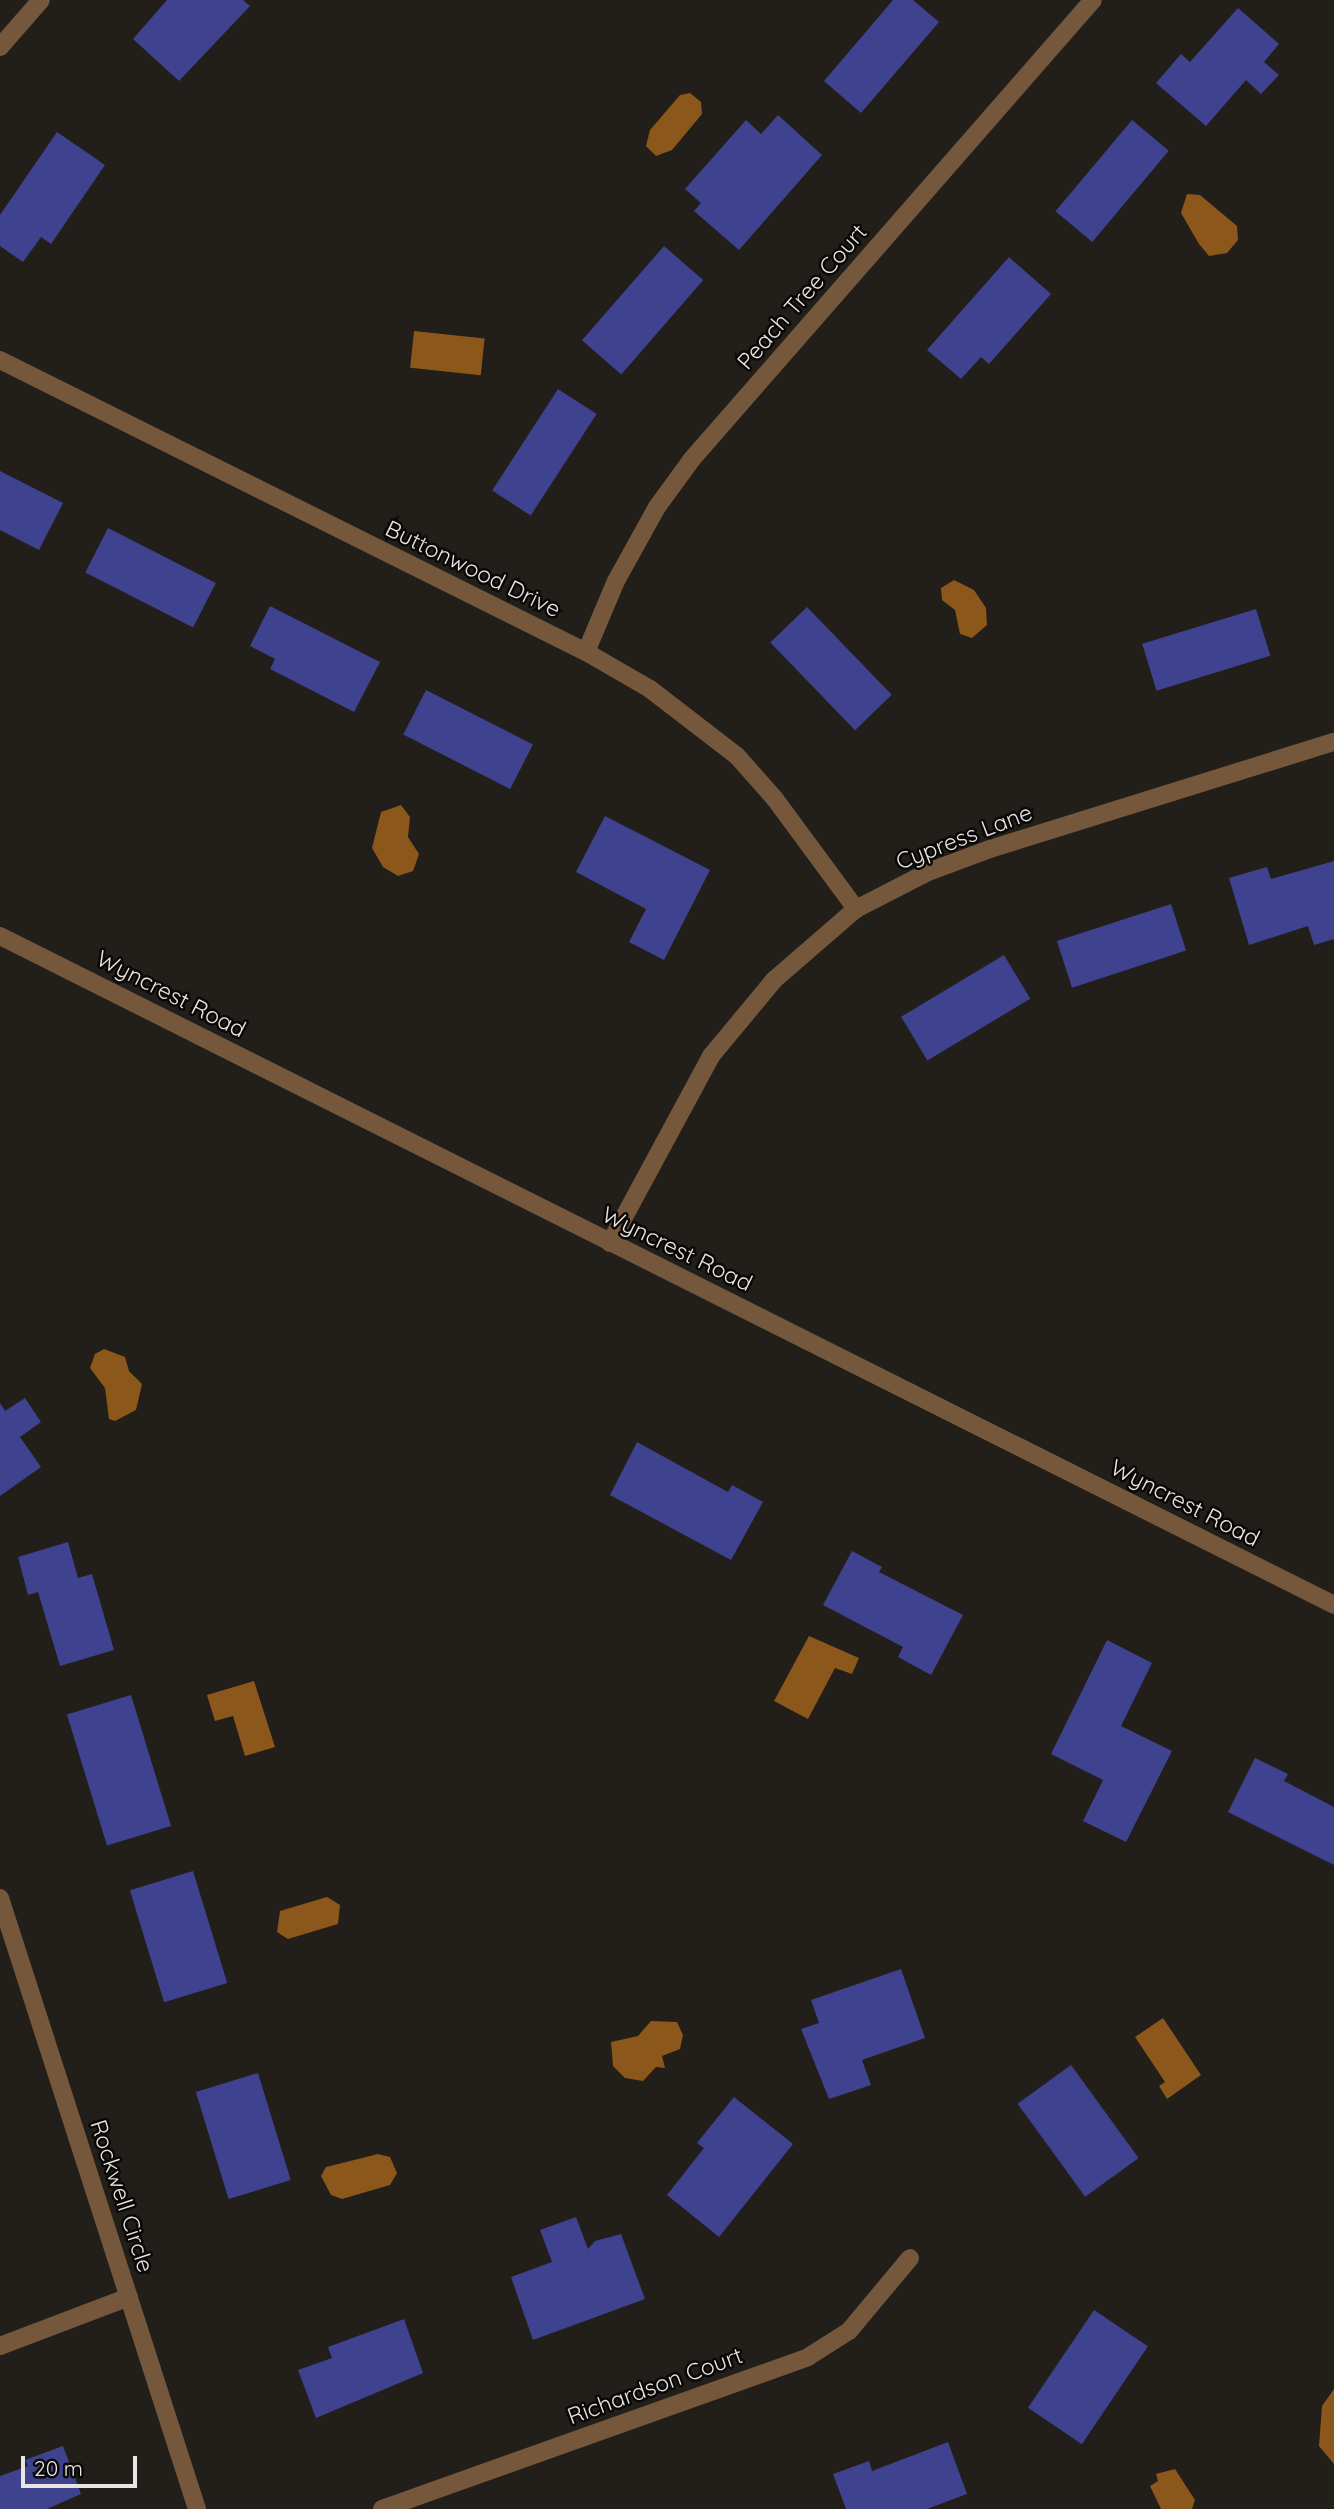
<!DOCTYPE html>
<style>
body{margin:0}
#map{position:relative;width:1334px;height:2509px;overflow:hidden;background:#221e1a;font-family:Quicksand,sans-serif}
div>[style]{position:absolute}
.water>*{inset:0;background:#8b571b;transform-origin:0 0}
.building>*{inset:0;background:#3f428f;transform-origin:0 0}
.minor>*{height:18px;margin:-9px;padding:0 9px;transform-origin:9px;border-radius:9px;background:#75583c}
.tertiary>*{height:18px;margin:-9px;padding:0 9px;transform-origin:9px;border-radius:9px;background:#75583c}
span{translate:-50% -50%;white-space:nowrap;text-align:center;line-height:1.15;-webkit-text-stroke:5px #0a0807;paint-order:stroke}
.street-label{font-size:23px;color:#e8e5e3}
.scale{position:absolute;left:21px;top:2456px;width:116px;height:32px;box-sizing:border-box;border:4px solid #e8e5e3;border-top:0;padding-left:9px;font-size:21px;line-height:24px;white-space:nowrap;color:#e8e5e3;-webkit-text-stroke:5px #0a0807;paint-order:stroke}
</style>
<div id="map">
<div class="water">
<div style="clip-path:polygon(690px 93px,701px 102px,702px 114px,672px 150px,656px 156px,646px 146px,650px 130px,680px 95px)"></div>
<div style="clip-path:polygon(1187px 194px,1200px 195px,1237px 226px,1238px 240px,1227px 253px,1209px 256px,1199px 244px,1181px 213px)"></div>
<div style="left:414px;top:331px;width:71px;height:37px;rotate:6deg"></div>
<div style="clip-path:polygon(954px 580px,974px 590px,986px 608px,987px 625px,972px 638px,960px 634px,955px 610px,942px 600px,941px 588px)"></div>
<div style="clip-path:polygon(401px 805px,410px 817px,408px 837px,419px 854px,413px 871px,398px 876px,383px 867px,372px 848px,381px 812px)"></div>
<div style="clip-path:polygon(104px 1349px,125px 1357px,129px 1371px,142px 1384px,136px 1410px,115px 1421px,109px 1419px,105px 1388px,90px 1368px,95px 1354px)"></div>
<div style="clip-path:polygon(809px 1636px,859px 1658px,852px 1674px,835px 1668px,808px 1719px,774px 1701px)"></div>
<div style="clip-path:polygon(254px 1681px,275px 1747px,245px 1756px,233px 1716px,215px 1721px,207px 1695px)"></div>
<div style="clip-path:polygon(327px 1897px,340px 1905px,338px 1924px,288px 1939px,277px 1932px,280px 1911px)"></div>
<div style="clip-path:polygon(1163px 2018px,1201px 2075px,1167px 2099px,1159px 2086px,1165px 2082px,1135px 2037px)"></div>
<div style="clip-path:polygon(651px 2021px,677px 2022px,683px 2035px,680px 2049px,662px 2056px,665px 2068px,656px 2067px,643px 2081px,625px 2078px,613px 2066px,611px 2042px,638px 2036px)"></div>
<div style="clip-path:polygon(378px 2154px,390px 2157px,397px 2173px,390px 2185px,342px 2199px,331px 2195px,321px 2176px,326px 2167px)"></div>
<div style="clip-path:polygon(1334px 2389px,1334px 2464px,1319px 2446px,1322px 2406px)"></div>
<div style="clip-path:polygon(1175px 2469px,1195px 2500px,1192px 2509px,1161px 2509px,1150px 2486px,1158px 2481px,1156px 2474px)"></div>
</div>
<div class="building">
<div style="clip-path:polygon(167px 0,243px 0,250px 6px,179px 81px,133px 39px)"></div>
<div style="clip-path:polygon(893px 0,913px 0,939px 22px,861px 113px,824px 81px)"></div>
<div style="clip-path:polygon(1238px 8px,1279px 44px,1264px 62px,1279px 75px,1261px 94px,1246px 80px,1206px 126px,1156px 83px,1181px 54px,1190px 62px)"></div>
<div style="clip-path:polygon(778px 115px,822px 155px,739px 250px,694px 211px,701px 203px,685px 189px,746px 120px,761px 134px)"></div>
<div style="left:1132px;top:120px;width:48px;height:119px;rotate:40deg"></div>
<div style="clip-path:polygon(57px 132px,105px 165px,51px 244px,41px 237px,23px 262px,0 246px,0 215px)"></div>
<div style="left:664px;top:246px;width:52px;height:125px;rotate:41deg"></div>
<div style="clip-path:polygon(1009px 257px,1051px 294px,989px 364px,981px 357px,961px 379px,927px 350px)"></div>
<div style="left:558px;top:389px;width:46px;height:121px;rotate:33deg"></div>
<div style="clip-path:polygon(0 471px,63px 503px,39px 550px,0 530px)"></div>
<div style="left:108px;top:528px;width:121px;height:50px;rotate:27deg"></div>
<div style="clip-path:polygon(270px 606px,380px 662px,354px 712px,270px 669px,275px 659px,250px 646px)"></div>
<div style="left:807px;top:607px;width:122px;height:51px;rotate:46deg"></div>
<div style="left:1256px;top:609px;width:49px;height:119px;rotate:73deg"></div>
<div style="left:426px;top:690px;width:120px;height:50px;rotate:27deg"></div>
<div style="clip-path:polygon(605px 816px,710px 870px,664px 960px,629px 942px,646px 909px,576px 872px)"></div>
<div style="clip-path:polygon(1334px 861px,1334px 939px,1314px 945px,1308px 926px,1249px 945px,1229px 878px,1267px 867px,1271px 879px)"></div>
<div style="left:1171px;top:904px;width:49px;height:120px;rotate:72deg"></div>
<div style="left:1004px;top:955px;width:51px;height:120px;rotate:59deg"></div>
<div style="clip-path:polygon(25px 1398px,41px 1422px,20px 1437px,41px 1467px,0 1496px,0 1403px,5px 1411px)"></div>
<div style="clip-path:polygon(637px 1442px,728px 1492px,732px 1485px,763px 1502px,731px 1560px,610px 1495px)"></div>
<div style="clip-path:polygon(68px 1542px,78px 1578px,92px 1574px,114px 1650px,60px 1666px,38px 1592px,28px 1595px,18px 1557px)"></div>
<div style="clip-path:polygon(852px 1551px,882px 1567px,879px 1572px,963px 1615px,931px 1675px,898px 1657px,903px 1647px,823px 1605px)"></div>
<div style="clip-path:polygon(1107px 1640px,1152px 1663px,1121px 1726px,1172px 1751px,1126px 1842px,1083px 1821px,1103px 1780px,1051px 1754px)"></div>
<div style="left:131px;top:1695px;width:137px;height:67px;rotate:73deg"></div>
<div style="clip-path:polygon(1255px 1758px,1288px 1774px,1284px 1781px,1334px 1807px,1334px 1865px,1228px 1812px)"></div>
<div style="left:193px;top:1871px;width:117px;height:66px;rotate:73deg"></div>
<div style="clip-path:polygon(901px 1969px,925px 2038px,862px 2060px,871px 2085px,829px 2099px,801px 2029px,819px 2023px,811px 2000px)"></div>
<div style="left:1071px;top:2065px;width:115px;height:66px;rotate:54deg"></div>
<div style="left:258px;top:2073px;width:112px;height:65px;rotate:73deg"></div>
<div style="clip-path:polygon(734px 2097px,793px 2144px,719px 2237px,667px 2195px,704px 2148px,697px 2143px)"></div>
<div style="clip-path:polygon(576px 2217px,588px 2249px,595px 2241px,621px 2234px,645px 2299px,533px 2340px,511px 2277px,552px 2262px,540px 2230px)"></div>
<div style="left:1094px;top:2310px;width:65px;height:118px;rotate:34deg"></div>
<div style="clip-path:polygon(404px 2319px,423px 2373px,316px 2418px,298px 2370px,332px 2358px,328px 2347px)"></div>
<div style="clip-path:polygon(948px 2442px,967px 2494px,927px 2509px,846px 2509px,833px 2474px,869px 2461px,872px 2471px)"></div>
<div style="clip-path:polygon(63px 2446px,81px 2494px,47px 2509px,0 2509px,0 2476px,28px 2466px,25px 2460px)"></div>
</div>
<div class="minor">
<div style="left:0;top:47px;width:62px;rotate:-48.9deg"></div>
<div style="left:0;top:360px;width:655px;rotate:26.49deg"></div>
<div style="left:586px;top:652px;width:74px;rotate:30deg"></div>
<div style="left:650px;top:689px;width:110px;rotate:37.6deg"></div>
<div style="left:737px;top:756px;width:57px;rotate:48.5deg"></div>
<div style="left:775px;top:799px;width:137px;rotate:53.6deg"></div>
<div style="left:586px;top:652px;width:77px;rotate:-67.1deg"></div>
<div style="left:616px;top:581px;width:85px;rotate:-61deg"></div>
<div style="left:657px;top:507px;width:59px;rotate:-53.9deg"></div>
<div style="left:692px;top:459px;width:609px;rotate:-48.86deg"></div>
<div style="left:610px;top:1243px;width:213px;rotate:-61.6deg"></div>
<div style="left:711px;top:1056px;width:99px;rotate:-50.3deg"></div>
<div style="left:774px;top:980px;width:108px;rotate:-40.9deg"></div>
<div style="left:856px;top:909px;width:81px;rotate:-27.2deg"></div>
<div style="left:928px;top:872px;width:66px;rotate:-20.4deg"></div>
<div style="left:990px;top:849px;width:360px;rotate:-17.3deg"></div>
<div style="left:0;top:1898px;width:642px;rotate:72.13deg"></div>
<div style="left:0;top:2346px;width:138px;rotate:-20.8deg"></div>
<div style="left:382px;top:2509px;width:452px;rotate:-19.6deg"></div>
<div style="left:808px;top:2357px;width:49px;rotate:-32.4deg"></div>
<div style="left:849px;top:2331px;width:95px;rotate:-50.1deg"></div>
</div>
<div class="tertiary">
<div style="left:0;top:936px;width:1492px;rotate:26.63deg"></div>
</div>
<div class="street-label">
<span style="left:802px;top:297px;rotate:-49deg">Peach Tree Court</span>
<span style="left:473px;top:569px;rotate:26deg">Buttonwood Drive</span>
<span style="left:964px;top:837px;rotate:-21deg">Cypress Lane</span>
<span style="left:171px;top:994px;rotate:27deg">Wyncrest Road</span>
<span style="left:677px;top:1249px;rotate:26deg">Wyncrest Road</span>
<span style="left:1185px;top:1503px;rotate:27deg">Wyncrest Road</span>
<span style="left:122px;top:2196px;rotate:72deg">Rockwell Circle</span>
<span style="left:655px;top:2386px;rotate:-20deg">Richardson Court</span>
</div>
<div class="scale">20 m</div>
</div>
